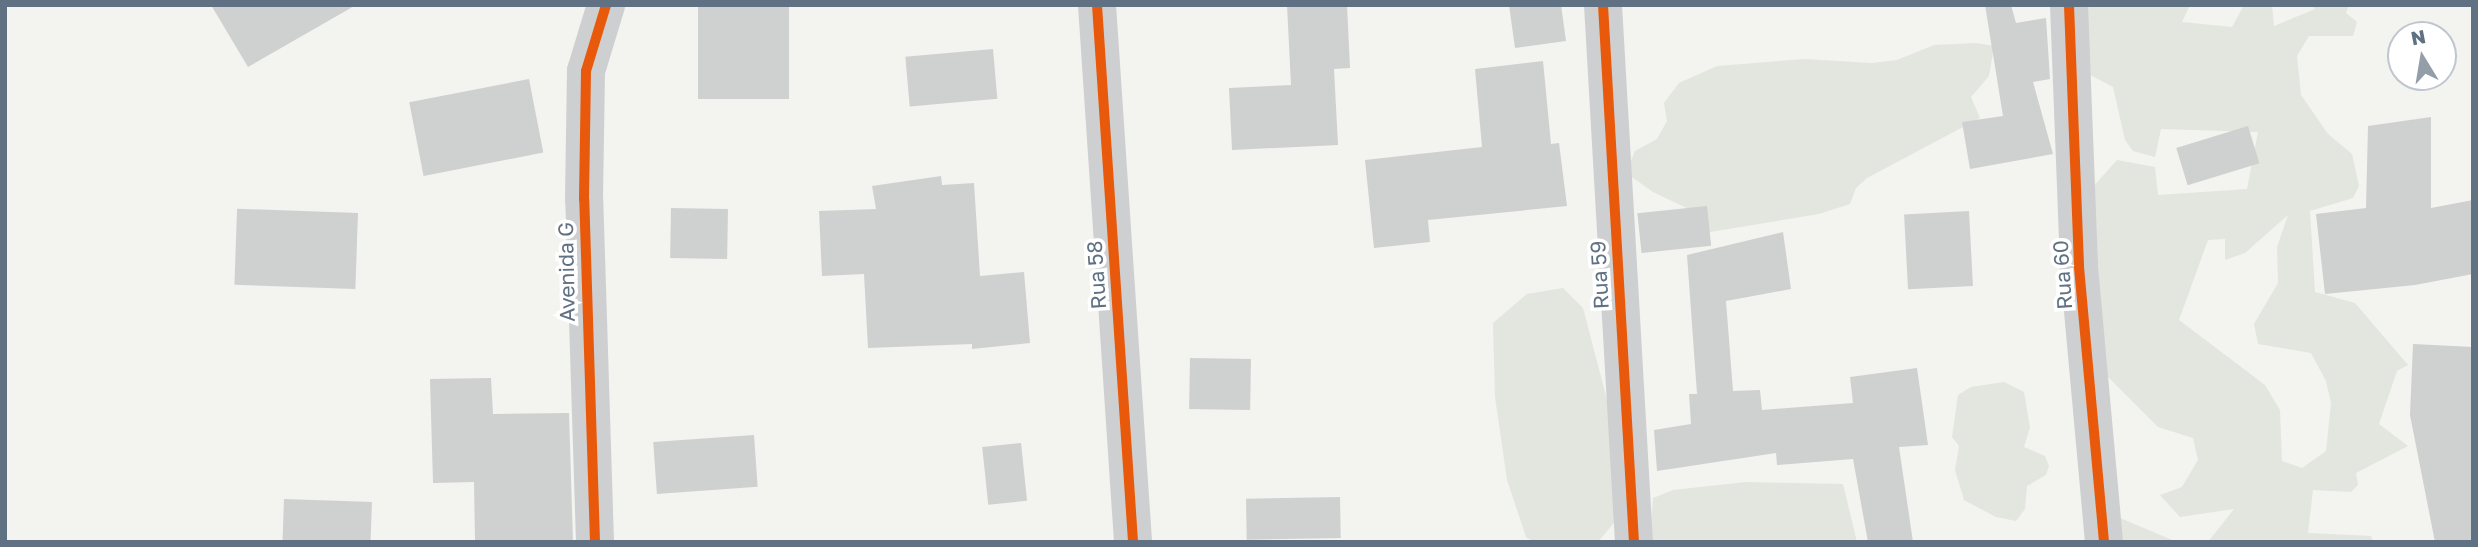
<!DOCTYPE html>
<style>
body{margin:0}
#map{position:relative;width:2478px;height:547px;overflow:hidden;background:#f3f3f0;font-family:"Golos Text",sans-serif}
div>[style]{position:absolute}
.green>*{inset:0;background:#e2e6de}
.building>*{inset:0;background:#cfd0d0;transform-origin:0 0}
.minor>*{height:38px;margin:-19px;padding:0 19px;transform-origin:19px;border-radius:19px;background:#cecfd0}
.cycleway>*{height:10px;margin:-5px;padding:0 5px;transform-origin:5px;border-radius:5px;background:#e8590c}
span{translate:-50% -50%;white-space:nowrap;text-align:center;line-height:1.15;-webkit-text-stroke:7px #fff;paint-order:stroke}
.street-label{font-size:21px;color:#607183}
.frame{position:absolute;inset:0;border:7px solid #607183;pointer-events:none}
.north{position:absolute;left:2387px;top:21px;width:70px;height:70px;box-sizing:border-box;background:#fff;border:2px solid #bfc6cd;border-radius:50%;rotate:349deg;font-size:19px;font-weight:700;line-height:28px;text-align:center;color:#607183}
.north::after{content:'';display:block;margin:auto;width:24px;height:32px;background:#939ea9;clip-path:polygon(50% 0,100% 100%,50% 72%,0 100%)}
</style>
<div id="map">
<div class="green">
<div style="clip-path:polygon(evenodd,2077px 5px,2190px 5px,2182px 22px,2232px 27px,2244px 5px,2272px 5px,2274px 26px,2315px 9px,2311px 5px,2349px 5px,2346px 13px,2357px 22px,2353px 36px,2309px 36px,2297px 56px,2301px 95px,2328px 134px,2352px 154px,2359px 186px,2353px 198px,2310px 211px,2315px 292px,2355px 303px,2408px 365px,2397px 371px,2379px 424px,2408px 446px,2356px 473px,2358px 485px,2351px 492px,2313px 490px,2308px 533px,2371px 536px,2373px 542px,2208px 542px,2234px 509px,2180px 517px,2160px 495px,2182px 487px,2198px 460px,2193px 438px,2158px 427px,2104px 373px,2090px 190px,2117px 160px,2155px 167px,2158px 195px,2247px 189px,2258px 132px,2161px 129px,2155px 157px,2133px 151px,2125px 140px,2113px 87px,2081px 70px,2077px 5px,2288px 215px,2277px 247px,2278px 283px,2254px 324px,2258px 344px,2311px 353px,2326px 381px,2331px 403px,2326px 451px,2302px 468px,2282px 461px,2280px 410px,2265px 385px,2179px 320px,2208px 240px,2225px 239px,2225px 260px,2245px 253px,2288px 215px)"></div>
<div style="clip-path:polygon(1976px 43px,1994px 46px,1989px 76px,1971px 97px,1980px 118px,1867px 178px,1856px 188px,1850px 204px,1819px 214px,1692px 235px,1697px 213px,1653px 192px,1626px 173px,1635px 151px,1657px 139px,1667px 121px,1664px 103px,1679px 83px,1717px 66px,1804px 59px,1872px 63px,1897px 60px,1934px 45px)"></div>
<div style="clip-path:polygon(1563px 288px,1583px 308px,1611px 415px,1617px 519px,1598px 542px,1534px 542px,1526px 537px,1507px 480px,1495px 397px,1493px 323px,1527px 294px)"></div>
<div style="clip-path:polygon(2004px 382px,2024px 392px,2030px 427px,2024px 447px,2045px 456px,2049px 466px,2046px 475px,2027px 486px,2025px 509px,2016px 521px,1996px 517px,1964px 500px,1955px 470px,1959px 446px,1952px 437px,1958px 395px,1971px 387px)"></div>
<div style="clip-path:polygon(1746px 482px,1843px 484px,1857px 542px,1650px 542px,1653px 498px,1673px 490px)"></div>
<div style="clip-path:polygon(2101px 510px,2177px 542px,2106px 542px)"></div>
</div>
<div class="building">
<div style="clip-path:polygon(211px 5px,356px 5px,248px 67px)"></div>
<div style="left:698px;top:5px;width:91px;height:94px"></div>
<div style="clip-path:polygon(1287px 5px,1347px 5px,1350px 68px,1334px 69px,1338px 145px,1232px 150px,1229px 88px,1291px 85px)"></div>
<div style="clip-path:polygon(1509px 5px,1561px 5px,1566px 41px,1515px 48px)"></div>
<div style="clip-path:polygon(1985px 5px,2011px 5px,2016px 23px,2046px 18px,2050px 79px,2033px 82px,2053px 154px,1970px 169px,1962px 122px,2003px 116px)"></div>
<div style="left:993px;top:49px;width:50px;height:88px;rotate:85deg"></div>
<div style="clip-path:polygon(1543px 61px,1551px 144px,1559px 143px,1567px 206px,1428px 220px,1430px 242px,1374px 248px,1365px 160px,1482px 147px,1475px 69px)"></div>
<div style="left:529px;top:79px;width:75px;height:122px;rotate:79deg"></div>
<div style="clip-path:polygon(2431px 117px,2431px 208px,2473px 200px,2473px 274px,2415px 285px,2325px 294px,2316px 214px,2366px 208px,2368px 126px)"></div>
<div style="left:2248px;top:126px;width:39px;height:75px;rotate:73deg"></div>
<div style="clip-path:polygon(941px 176px,942px 185px,974px 183px,980px 276px,1024px 272px,1030px 343px,972px 349px,972px 344px,868px 348px,864px 274px,822px 276px,819px 211px,876px 209px,872px 186px)"></div>
<div style="left:1707px;top:206px;width:40px;height:70px;rotate:84deg"></div>
<div style="left:728px;top:209px;width:50px;height:57px;rotate:91deg"></div>
<div style="left:1969px;top:211px;width:75px;height:65px;rotate:87deg"></div>
<div style="left:358px;top:213px;width:76px;height:121px;rotate:92deg"></div>
<div style="clip-path:polygon(1783px 232px,1791px 289px,1726px 301px,1733px 391px,1760px 390px,1762px 410px,1853px 403px,1850px 377px,1917px 368px,1928px 445px,1899px 447px,1913px 542px,1868px 542px,1853px 459px,1777px 465px,1776px 453px,1657px 471px,1654px 430px,1691px 424px,1689px 394px,1697px 394px,1687px 255px)"></div>
<div style="clip-path:polygon(2413px 344px,2473px 347px,2473px 542px,2435px 542px,2410px 415px)"></div>
<div style="left:1190px;top:358px;width:61px;height:51px;rotate:1deg"></div>
<div style="clip-path:polygon(491px 378px,493px 414px,569px 413px,573px 542px,475px 540px,474px 482px,433px 483px,430px 379px)"></div>
<div style="left:754px;top:435px;width:52px;height:101px;rotate:86deg"></div>
<div style="left:1021px;top:443px;width:58px;height:39px;rotate:84deg"></div>
<div style="left:1340px;top:497px;width:41px;height:94px;rotate:89deg"></div>
<div style="left:284px;top:499px;width:88px;height:43px;rotate:2deg"></div>
</div>
<div class="minor">
<div style="left:1097px;top:5px;width:538px;rotate:86.16deg"></div>
<div style="left:1603px;top:5px;width:538px;rotate:86.7deg"></div>
<div style="left:2069px;top:5px;width:262px;rotate:87.8deg"></div>
<div style="left:2079px;top:267px;width:276px;rotate:84.8deg"></div>
<div style="left:595px;top:542px;width:343px;rotate:-91.8deg"></div>
<div style="left:584px;top:199px;width:128px;rotate:-89.1deg"></div>
<div style="left:586px;top:71px;width:69px;rotate:-73.1deg"></div>
</div>
<div class="cycleway">
<div style="left:1097px;top:5px;width:538px;rotate:86.16deg"></div>
<div style="left:1603px;top:5px;width:538px;rotate:86.7deg"></div>
<div style="left:2069px;top:5px;width:262px;rotate:87.8deg"></div>
<div style="left:2079px;top:267px;width:276px;rotate:84.8deg"></div>
<div style="left:595px;top:542px;width:343px;rotate:-91.8deg"></div>
<div style="left:584px;top:199px;width:128px;rotate:-89.1deg"></div>
<div style="left:586px;top:71px;width:69px;rotate:-73.1deg"></div>
</div>
<div class="street-label">
<span style="left:566px;top:272px;rotate:-91deg">Avenida G</span>
<span style="left:1096px;top:275px;rotate:-94deg">Rua 58</span>
<span style="left:1599px;top:275px;rotate:-93deg">Rua 59</span>
<span style="left:2062px;top:275px;rotate:-94deg">Rua 60</span>
</div>
<div class="frame"></div>
<div class="north">N</div>
</div>
